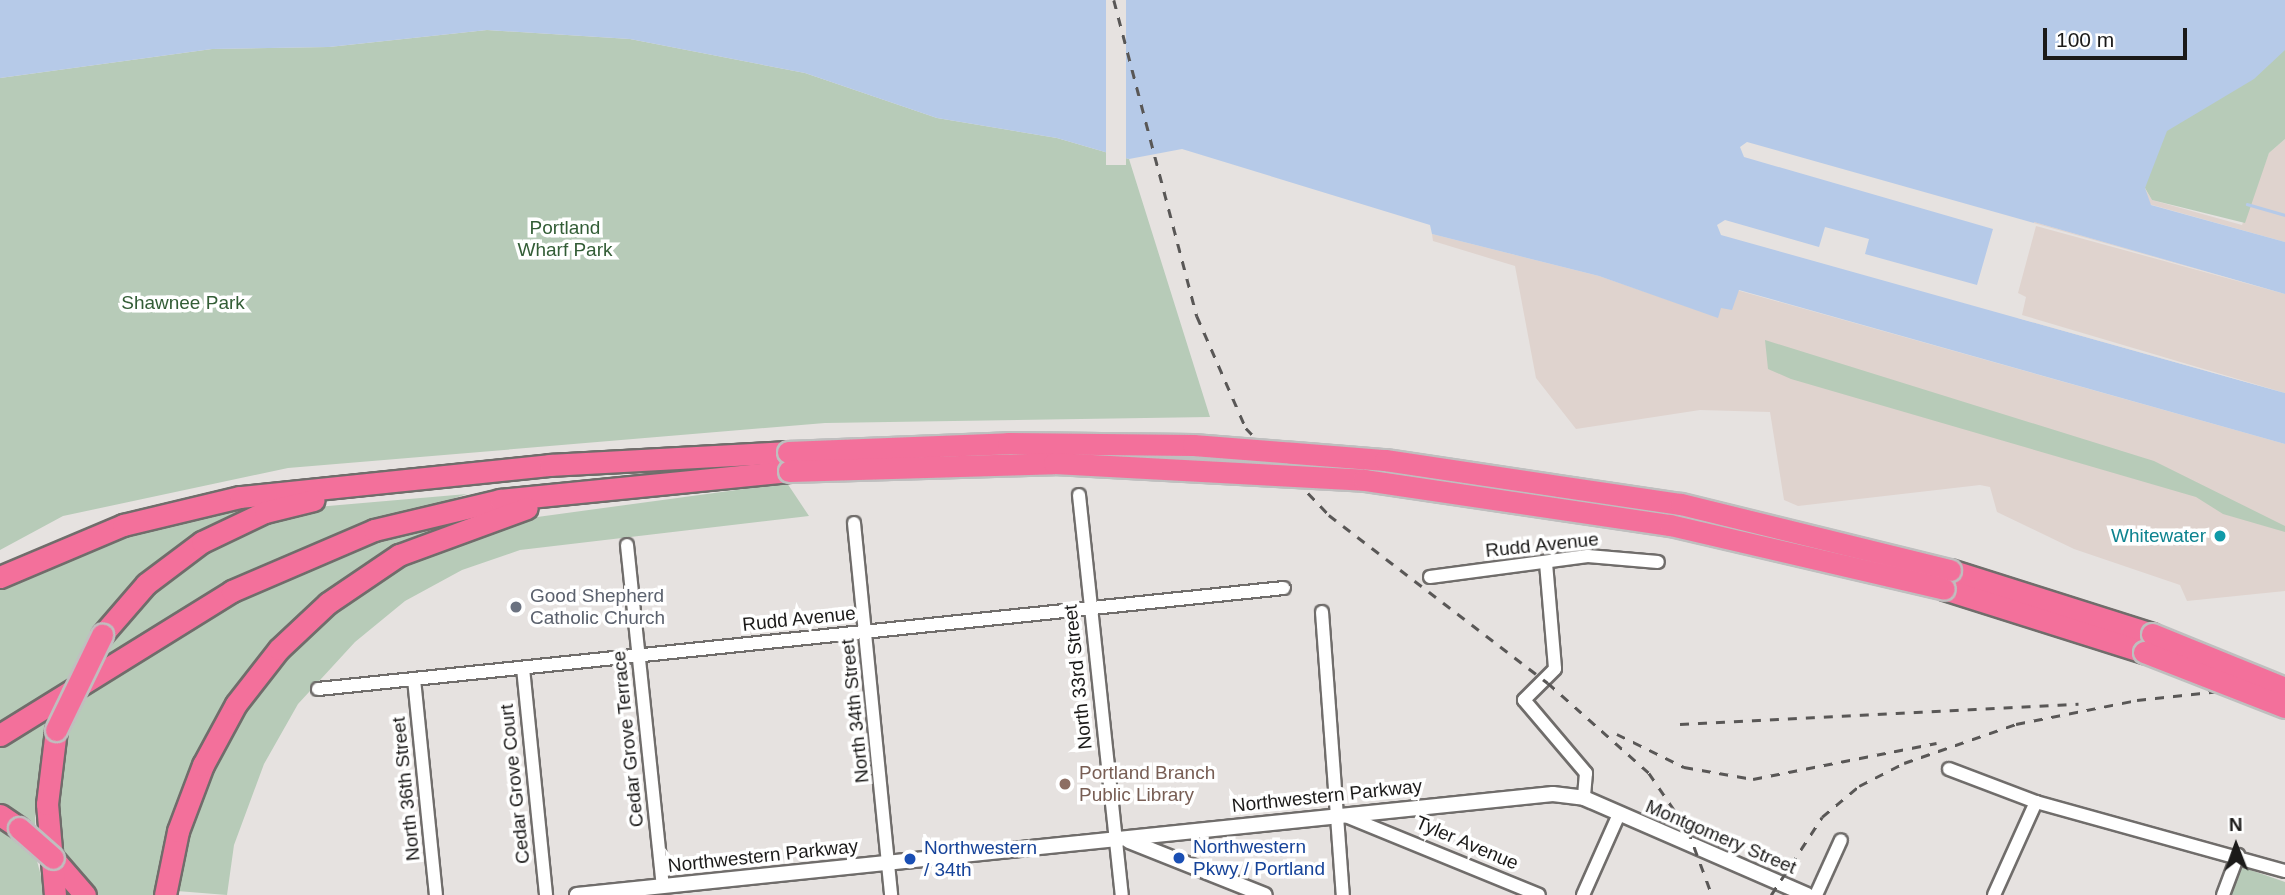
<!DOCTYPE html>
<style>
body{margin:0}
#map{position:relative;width:2285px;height:895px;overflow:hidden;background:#e6e2e0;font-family:Helvetica,sans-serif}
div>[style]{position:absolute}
.built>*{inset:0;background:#dfd3ce}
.green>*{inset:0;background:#b7cbb8}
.water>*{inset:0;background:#b6cae8}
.pier>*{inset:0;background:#e6e2e0;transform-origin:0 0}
.stream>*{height:2.5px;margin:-1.25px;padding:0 1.25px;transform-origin:1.25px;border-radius:1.25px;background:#b6cae8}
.roads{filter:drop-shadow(2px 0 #706d6b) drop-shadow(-2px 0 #706d6b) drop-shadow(0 2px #706d6b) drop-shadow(0 -2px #706d6b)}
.minor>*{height:12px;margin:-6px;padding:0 6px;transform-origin:6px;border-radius:6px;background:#fff}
.tertiary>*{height:14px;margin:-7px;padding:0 7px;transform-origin:7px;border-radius:7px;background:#fff}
.motorway>*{height:21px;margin:-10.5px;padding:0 10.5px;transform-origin:10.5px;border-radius:10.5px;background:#f3709b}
.rail>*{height:2.5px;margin-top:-1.25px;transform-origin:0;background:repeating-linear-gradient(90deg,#595756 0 9px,transparent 0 18px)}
.bridges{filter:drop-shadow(2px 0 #bfbfbf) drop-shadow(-2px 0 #bfbfbf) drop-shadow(0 2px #bfbfbf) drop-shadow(0 -2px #bfbfbf)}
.motorway-bridge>*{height:21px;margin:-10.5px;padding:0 10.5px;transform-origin:10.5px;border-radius:10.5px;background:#f3709b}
.dots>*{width:19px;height:19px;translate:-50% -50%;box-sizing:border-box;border:4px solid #fff;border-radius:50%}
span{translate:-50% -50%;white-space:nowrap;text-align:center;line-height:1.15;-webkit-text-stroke:7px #fff;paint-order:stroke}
.park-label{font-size:19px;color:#335d36}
.culture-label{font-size:19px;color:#0d838f}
.right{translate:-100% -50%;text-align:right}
.street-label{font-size:19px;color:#1b1a19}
.worship-label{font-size:19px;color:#5b616d}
.left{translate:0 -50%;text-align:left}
.education-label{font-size:19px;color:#785e54}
.transit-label{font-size:19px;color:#164399}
.north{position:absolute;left:2201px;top:811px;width:70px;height:70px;-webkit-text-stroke:5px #fff;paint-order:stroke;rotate:359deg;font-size:19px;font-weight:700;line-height:28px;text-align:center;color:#1b1a19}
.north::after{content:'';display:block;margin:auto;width:24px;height:32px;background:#1b1a19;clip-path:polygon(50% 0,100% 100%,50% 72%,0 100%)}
.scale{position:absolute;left:2043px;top:28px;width:144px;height:32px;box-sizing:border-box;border:4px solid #1b1a19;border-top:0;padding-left:9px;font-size:21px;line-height:24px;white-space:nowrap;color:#1b1a19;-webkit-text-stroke:5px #fff;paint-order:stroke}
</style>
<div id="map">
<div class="built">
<div style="clip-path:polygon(1807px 109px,2144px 187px,2152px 200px,2242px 225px,2269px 153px,2285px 139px,2285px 242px)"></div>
<div style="clip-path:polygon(2034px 222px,2285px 294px,2285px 393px,2017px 318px,2014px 295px)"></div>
<div style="clip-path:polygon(1432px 234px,1599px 276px,1718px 317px,1719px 285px,2285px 444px,2285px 591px,2187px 601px,2180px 585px,2074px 549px,1997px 512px,1990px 487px,1980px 485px,1798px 506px,1784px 500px,1770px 412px,1700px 410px,1576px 429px,1536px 378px,1515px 266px,1433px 241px)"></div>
</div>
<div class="green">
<div style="clip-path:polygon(487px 30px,630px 39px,805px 73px,937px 118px,1057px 138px,1129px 159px,1210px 417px,825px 423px,288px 468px,63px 516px,0 550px,0 78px,212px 49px,329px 47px)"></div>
<div style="clip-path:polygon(2285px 34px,2285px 139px,2269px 153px,2245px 223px,2152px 200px,2145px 188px,2151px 90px)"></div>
<div style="clip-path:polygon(1765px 340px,2154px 461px,2285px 526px,2285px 532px,2223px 514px,2196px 497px,1791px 379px,1768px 369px)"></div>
<div style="clip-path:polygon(787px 483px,809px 516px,520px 550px,462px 570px,405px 601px,355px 642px,298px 704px,264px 764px,234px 845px,227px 895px,177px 891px,194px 816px,237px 721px,308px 635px,367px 581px,445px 539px,530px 518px)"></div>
<div style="clip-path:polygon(467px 494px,419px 510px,88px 673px,139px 600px,219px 539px,305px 508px)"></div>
<div style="clip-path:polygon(274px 499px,239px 513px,80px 655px,63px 690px,0 725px,0 585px,98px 541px)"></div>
<div style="clip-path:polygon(481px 513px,409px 541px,250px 672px,158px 895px,93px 895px,52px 847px,54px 772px,77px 697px,220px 607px,373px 539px)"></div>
<div style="clip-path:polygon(54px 713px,36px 790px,35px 830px,0 806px,0 744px)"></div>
<div style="clip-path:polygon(0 829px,36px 857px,46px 895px,0 895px)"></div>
<div style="clip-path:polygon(2242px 867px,2285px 882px,2285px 895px,2230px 895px)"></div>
</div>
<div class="water">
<div style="clip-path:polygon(0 0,2285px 0,2285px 50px,2254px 79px,2167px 131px,2145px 188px,2151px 205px,2285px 242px,2285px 294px,2034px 222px,2014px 295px,2018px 318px,2285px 393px,2285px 444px,1739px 290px,1732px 310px,1721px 308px,1718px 318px,1599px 276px,1432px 234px,1430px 225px,1182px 149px,1129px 159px,1057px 138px,937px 118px,805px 73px,630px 39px,487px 30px,329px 47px,212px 49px,0 78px)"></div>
</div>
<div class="pier">
<div style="left:1106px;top:0;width:20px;height:165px"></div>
<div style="clip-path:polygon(1747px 142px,2285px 294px,2036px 226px,2018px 293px,2026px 297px,2022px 315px,2285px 393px,1721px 235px,1717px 225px,1725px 220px,1819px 247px,1825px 227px,1869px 239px,1865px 254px,1977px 285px,1993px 229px,1744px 157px,1740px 147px)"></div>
</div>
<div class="stream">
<div style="left:2247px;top:204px;width:40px;rotate:16deg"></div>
</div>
<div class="roads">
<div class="minor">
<div style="left:1079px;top:495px;width:402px;rotate:83.9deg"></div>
<div style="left:854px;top:523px;width:374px;rotate:84.3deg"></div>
<div style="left:627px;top:545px;width:343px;rotate:84deg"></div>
<div style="left:1546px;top:563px;width:106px;rotate:85.1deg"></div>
<div style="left:1555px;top:669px;width:44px;rotate:135deg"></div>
<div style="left:1524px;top:700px;width:96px;rotate:49.7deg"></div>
<div style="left:1586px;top:773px;width:25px;rotate:95deg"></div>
<div style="left:1430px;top:577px;width:159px;rotate:-7.6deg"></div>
<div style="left:1588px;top:556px;width:70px;rotate:4.9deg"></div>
<div style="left:1322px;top:612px;width:284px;rotate:85.8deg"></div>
<div style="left:523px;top:668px;width:228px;rotate:84.2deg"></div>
<div style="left:414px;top:679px;width:217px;rotate:84.2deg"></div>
<div style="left:318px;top:689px;width:971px;rotate:-5.97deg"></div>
<div style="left:1949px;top:769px;width:93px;rotate:20.8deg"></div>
<div style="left:2036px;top:802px;width:258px;rotate:15.5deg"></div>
<div style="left:1348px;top:817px;width:206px;rotate:22.2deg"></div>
<div style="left:1583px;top:895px;width:89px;rotate:-66deg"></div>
<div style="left:1816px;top:895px;width:60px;rotate:-65.6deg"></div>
<div style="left:1994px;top:895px;width:102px;rotate:-65.7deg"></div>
<div style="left:2223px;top:895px;width:43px;rotate:-69.4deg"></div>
</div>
<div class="tertiary">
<div style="left:1129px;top:841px;width:146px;rotate:21.7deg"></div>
<div style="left:577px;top:895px;width:981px;rotate:-5.91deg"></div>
<div style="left:1553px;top:794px;width:31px;rotate:7deg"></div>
<div style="left:1584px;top:798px;width:243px;rotate:23.5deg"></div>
</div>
<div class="motorway">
<div style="left:1950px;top:570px;width:212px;rotate:17.6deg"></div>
<div style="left:0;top:577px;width:134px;rotate:-22.9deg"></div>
<div style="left:123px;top:525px;width:120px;rotate:-13.5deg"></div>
<div style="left:240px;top:497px;width:312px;rotate:-5.9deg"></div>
<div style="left:550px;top:465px;width:238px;rotate:-3.1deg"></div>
<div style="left:1944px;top:589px;width:210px;rotate:17.5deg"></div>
<div style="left:102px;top:635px;width:67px;rotate:-49.2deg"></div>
<div style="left:146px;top:584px;width:70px;rotate:-36.9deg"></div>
<div style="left:202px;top:542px;width:70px;rotate:-25.5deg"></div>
<div style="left:265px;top:512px;width:50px;rotate:-13.8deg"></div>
<div style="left:0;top:735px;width:273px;rotate:-31.8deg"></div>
<div style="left:232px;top:591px;width:155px;rotate:-23.2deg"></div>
<div style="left:374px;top:530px;width:130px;rotate:-13.4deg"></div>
<div style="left:500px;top:500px;width:290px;rotate:-5.7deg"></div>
<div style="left:0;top:815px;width:23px;rotate:34deg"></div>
<div style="left:53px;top:858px;width:49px;rotate:49.1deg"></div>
<div style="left:55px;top:895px;width:91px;rotate:-95deg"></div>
<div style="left:47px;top:804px;width:75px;rotate:-83.1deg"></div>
<div style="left:165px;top:895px;width:65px;rotate:-78.5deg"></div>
<div style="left:178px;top:831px;width:71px;rotate:-69.3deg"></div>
<div style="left:203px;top:765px;width:69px;rotate:-61.6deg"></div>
<div style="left:236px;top:704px;width:70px;rotate:-52deg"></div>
<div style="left:279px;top:649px;width:67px;rotate:-43.2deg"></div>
<div style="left:328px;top:603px;width:86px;rotate:-34.1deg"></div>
<div style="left:399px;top:555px;width:136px;rotate:-20.2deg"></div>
</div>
</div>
<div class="rail">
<div style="left:1114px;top:0;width:327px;rotate:75.3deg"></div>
<div style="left:1197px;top:316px;width:122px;rotate:66.4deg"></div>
<div style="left:1246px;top:428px;width:120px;rotate:46.3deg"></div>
<div style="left:1329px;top:515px;width:276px;rotate:37.5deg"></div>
<div style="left:1548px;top:683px;width:135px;rotate:41.7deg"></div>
<div style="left:1649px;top:773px;width:69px;rotate:55.6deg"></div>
<div style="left:1688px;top:830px;width:69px;rotate:69.7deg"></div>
<div style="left:1680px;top:724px;width:399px;rotate:-2.9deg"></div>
<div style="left:1617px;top:734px;width:75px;rotate:26.2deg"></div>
<div style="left:1684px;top:767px;width:70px;rotate:9.9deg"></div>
<div style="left:1753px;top:779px;width:187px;rotate:-11.1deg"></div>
<div style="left:1771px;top:895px;width:93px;rotate:-56.8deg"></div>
<div style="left:1822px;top:817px;width:48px;rotate:-40deg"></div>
<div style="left:1859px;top:786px;width:51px;rotate:-27.1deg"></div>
<div style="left:1904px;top:763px;width:119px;rotate:-19.2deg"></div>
<div style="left:2016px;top:724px;width:123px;rotate:-11.2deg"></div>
<div style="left:2137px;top:700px;width:149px;rotate:-6.2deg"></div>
</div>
<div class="bridges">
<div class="motorway-bridge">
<div style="left:788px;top:452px;width:220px;rotate:-2.3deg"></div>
<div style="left:1008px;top:443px;width:185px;rotate:0.6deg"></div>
<div style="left:1193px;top:445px;width:193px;rotate:4.5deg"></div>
<div style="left:1385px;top:460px;width:299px;rotate:8.5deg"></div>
<div style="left:1681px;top:504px;width:277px;rotate:13.8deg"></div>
<div style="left:789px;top:471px;width:265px;rotate:-1.7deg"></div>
<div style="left:1054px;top:463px;width:310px;rotate:3.1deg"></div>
<div style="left:1364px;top:480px;width:309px;rotate:8.4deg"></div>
<div style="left:1670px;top:525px;width:281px;rotate:13.1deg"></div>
<div style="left:2152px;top:634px;width:144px;rotate:22.1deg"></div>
<div style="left:2144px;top:652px;width:151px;rotate:21.3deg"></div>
<div style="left:56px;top:730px;width:106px;rotate:-64.2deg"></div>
<div style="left:19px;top:828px;width:45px;rotate:41.4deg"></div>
</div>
</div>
<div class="dots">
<div style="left:2220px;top:536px;background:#0f9aa8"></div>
<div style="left:516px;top:607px;background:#6b7280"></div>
<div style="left:1065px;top:784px;background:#8d6e63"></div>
<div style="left:1179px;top:858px;background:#1a4fb4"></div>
<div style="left:910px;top:859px;background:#1a4fb4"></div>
</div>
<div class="park-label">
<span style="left:565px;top:239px">Portland<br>Wharf Park</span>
<span style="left:183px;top:303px">Shawnee Park</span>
</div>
<div class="culture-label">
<span class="right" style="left:2206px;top:536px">Whitewater</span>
</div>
<div class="street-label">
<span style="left:1542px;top:545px;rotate:-6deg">Rudd Avenue</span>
<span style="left:799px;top:619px;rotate:-6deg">Rudd Avenue</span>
<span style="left:1078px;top:677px;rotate:-96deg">North 33rd Street</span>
<span style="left:855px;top:711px;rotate:-96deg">North 34th Street</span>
<span style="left:628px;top:739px;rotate:-96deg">Cedar Grove Terrace</span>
<span style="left:515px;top:784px;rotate:-96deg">Cedar Grove Court</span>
<span style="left:406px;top:789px;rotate:-96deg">North 36th Street</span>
<span style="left:1327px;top:796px;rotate:-6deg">Northwestern Parkway</span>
<span style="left:1721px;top:837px;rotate:23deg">Montgomery Street</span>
<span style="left:1467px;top:843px;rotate:23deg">Tyler Avenue</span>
<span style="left:763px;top:856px;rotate:-6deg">Northwestern Parkway</span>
</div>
<div class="worship-label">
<span class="left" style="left:530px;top:607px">Good Shepherd<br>Catholic Church</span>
</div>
<div class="education-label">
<span class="left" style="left:1079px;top:784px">Portland Branch<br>Public Library</span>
</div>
<div class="transit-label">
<span class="left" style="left:1193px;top:858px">Northwestern<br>Pkwy / Portland</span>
<span class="left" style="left:924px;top:859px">Northwestern<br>/ 34th</span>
</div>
<div class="north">N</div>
<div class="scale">100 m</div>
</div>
